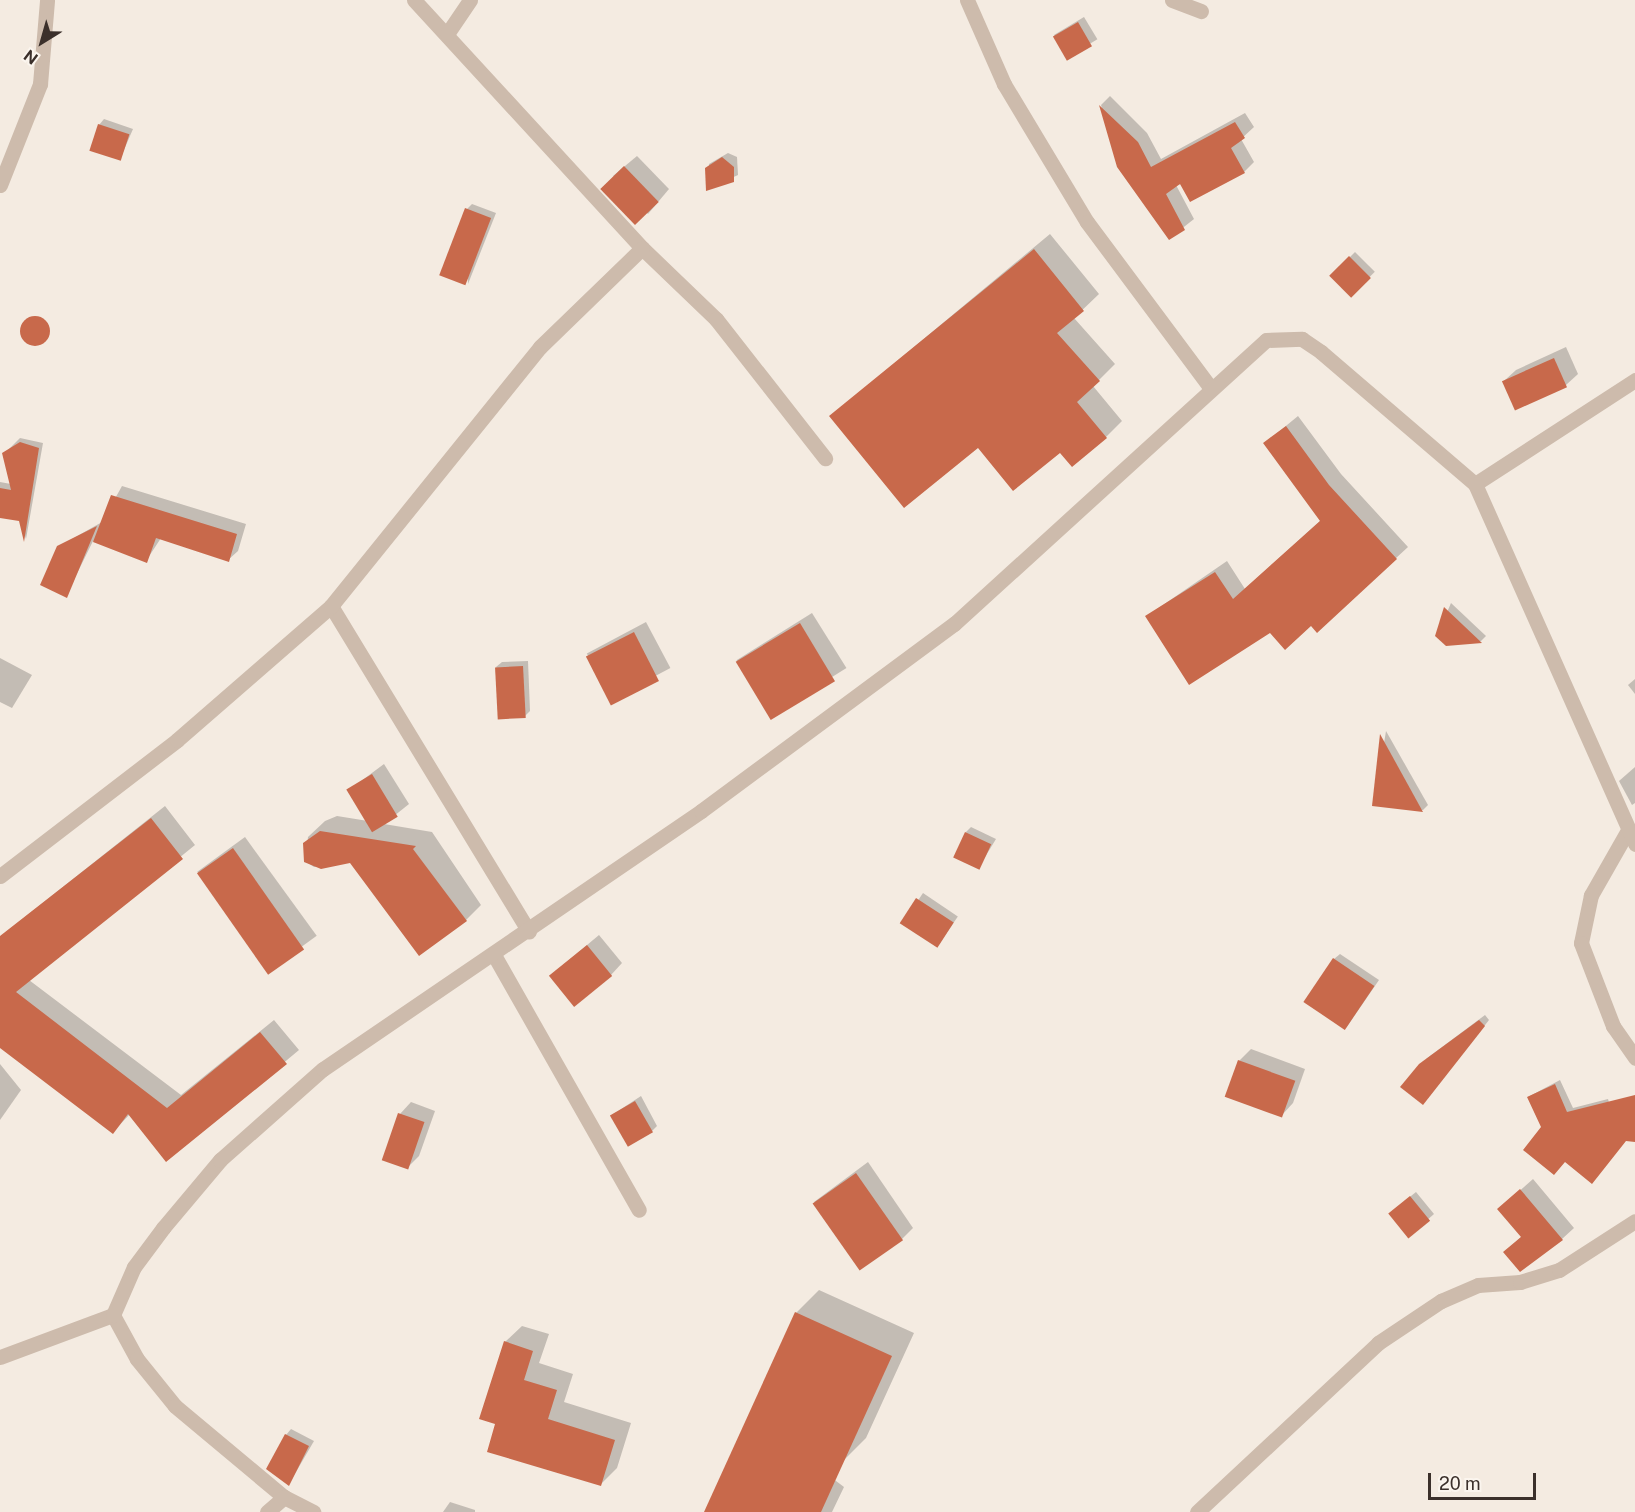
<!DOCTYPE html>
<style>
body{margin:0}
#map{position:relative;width:1635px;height:1512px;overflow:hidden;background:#f4ebe1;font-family:"Public Sans",sans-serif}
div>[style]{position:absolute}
.shadow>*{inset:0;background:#0003;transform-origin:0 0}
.building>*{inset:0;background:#c8694b;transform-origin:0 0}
.round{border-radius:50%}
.minor>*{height:15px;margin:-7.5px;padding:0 7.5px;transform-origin:7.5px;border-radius:7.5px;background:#cdbbac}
span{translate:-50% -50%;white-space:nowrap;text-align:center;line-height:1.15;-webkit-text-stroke:4.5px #fbf5ee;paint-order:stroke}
.north{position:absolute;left:12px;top:12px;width:60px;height:60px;-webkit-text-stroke:4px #fbf5ee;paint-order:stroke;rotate:217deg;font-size:16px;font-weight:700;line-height:24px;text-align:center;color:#3b302b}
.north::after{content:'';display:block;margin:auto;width:21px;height:27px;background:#3b302b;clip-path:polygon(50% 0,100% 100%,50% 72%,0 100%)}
.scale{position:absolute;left:1428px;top:1473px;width:108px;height:27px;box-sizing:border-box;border:3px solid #3b302b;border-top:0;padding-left:8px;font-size:18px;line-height:21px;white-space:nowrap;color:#3b302b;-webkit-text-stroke:4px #fbf5ee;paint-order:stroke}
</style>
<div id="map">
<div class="shadow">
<div style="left:1084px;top:17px;width:26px;height:35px;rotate:59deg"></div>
<div style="clip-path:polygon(1110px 96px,1147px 133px,1161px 159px,1245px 113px,1254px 127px,1241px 139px,1254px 162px,1244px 172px,1176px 185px,1194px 219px,1170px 238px,1118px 166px,1101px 105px)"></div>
<div style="clip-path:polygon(104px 119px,133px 129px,120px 159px,99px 125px)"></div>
<div style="clip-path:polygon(728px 153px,737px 157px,738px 175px,708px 189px,709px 164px)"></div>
<div style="clip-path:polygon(637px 156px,669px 189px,648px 214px,613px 176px)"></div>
<div style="clip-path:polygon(472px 204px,496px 213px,468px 284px,467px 209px)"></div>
<div style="clip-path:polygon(1050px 234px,1099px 294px,1074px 318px,1115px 364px,1093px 386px,1122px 421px,1106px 437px,1060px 451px,831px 416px)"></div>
<div style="left:1355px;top:252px;width:28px;height:33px;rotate:45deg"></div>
<div style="clip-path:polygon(1566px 347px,1578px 374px,1566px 385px,1504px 381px,1516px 370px)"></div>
<div style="clip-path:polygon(1298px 416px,1341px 474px,1408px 547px,1317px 631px,1311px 624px,1270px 631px,1147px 616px,1227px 561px,1245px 589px,1321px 520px,1265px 443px)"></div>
<div style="clip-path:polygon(20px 438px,43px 443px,26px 539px,20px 520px,0 516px,0 482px,11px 484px,4px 454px)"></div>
<div style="clip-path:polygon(122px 486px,246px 524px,238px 551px,228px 560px,161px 538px,146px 561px,93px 541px,66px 596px,58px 547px,102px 522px)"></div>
<div style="clip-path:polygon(1451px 603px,1486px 636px,1481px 641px,1446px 645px,1437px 636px)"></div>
<div style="left:812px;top:613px;width:65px;height:89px;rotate:58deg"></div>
<div style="left:646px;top:622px;width:52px;height:67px;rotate:62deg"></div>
<div style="clip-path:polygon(0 658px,32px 675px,12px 708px,0 702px)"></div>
<div style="clip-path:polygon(528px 661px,530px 711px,525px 716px,496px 667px,502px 662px)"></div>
<div style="clip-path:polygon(1635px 679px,1635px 694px,1628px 685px)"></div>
<div style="clip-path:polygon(1386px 731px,1428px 805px,1423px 810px,1374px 805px)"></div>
<div style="clip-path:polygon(384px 764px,409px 804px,384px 824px,432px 832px,481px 905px,466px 920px,350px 861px,314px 867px,305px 861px,308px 837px,325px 821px,337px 816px,368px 821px,349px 790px)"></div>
<div style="clip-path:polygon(1635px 767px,1635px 803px,1632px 805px,1619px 781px)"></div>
<div style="clip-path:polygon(165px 806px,195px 845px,29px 980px,181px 1095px,274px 1020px,299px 1050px,167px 1160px,130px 1114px,113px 1132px,0 1046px,1px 936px)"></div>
<div style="clip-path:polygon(971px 827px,996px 839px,979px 867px,966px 832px)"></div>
<div style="left:245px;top:837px;width:122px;height:59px;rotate:54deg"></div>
<div style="left:923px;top:893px;width:42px;height:36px;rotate:34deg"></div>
<div style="clip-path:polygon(599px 935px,622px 963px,611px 975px,550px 976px)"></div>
<div style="clip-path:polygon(1340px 954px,1379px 980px,1346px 1028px,1334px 959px)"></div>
<div style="clip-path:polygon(1485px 1015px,1489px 1020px,1428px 1098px,1426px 1059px)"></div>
<div style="clip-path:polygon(1251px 1049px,1305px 1069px,1293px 1103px,1282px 1115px,1239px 1061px)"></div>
<div style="clip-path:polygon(0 1064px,21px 1090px,0 1120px)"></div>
<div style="clip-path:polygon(1560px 1080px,1573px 1108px,1608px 1099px,1612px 1113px,1635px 1115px,1635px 1129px,1565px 1160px,1528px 1097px)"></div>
<div style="clip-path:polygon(641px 1096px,657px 1126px,652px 1131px,612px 1115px)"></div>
<div style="clip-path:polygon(411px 1102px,435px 1111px,419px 1156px,407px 1168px,400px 1114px)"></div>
<div style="clip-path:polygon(868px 1162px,913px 1228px,902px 1239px,814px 1202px)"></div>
<div style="clip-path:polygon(1533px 1179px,1574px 1228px,1562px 1239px,1505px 1252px,1522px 1236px,1499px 1209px)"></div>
<div style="clip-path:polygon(1416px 1192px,1434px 1214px,1409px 1236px,1396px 1208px)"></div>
<div style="clip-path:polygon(819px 1290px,914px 1333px,866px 1438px,843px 1461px,787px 1444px,844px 1487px,832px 1512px,705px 1512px,796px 1313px)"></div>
<div style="clip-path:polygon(522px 1326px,549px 1334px,539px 1363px,573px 1374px,564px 1402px,631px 1423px,617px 1468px,600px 1485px,497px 1423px,505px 1342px)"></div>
<div style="clip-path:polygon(291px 1429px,314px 1441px,289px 1484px,286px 1435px)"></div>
<div style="clip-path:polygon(450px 1502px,475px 1510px,475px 1512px,443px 1512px)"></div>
</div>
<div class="building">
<div style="left:1078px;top:22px;width:28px;height:29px;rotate:60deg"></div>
<div style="clip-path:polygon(1099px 105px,1138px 142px,1151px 167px,1235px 122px,1245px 138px,1231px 148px,1245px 173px,1190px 202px,1180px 184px,1166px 194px,1185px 230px,1169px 240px,1117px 167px)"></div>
<div style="left:98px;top:124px;width:33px;height:28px;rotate:18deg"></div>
<div style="clip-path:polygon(722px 157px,734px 167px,734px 182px,706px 191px,705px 168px)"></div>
<div style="left:624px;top:166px;width:50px;height:33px;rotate:46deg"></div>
<div style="left:465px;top:208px;width:28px;height:72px;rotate:21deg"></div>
<div style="clip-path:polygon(1034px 249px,1084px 311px,1057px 333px,1100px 381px,1077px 402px,1107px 438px,1072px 467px,1060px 453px,1013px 491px,978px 448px,904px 508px,829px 416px)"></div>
<div style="left:1349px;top:256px;width:31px;height:28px;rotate:45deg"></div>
<div class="round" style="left:20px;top:316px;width:30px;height:30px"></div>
<div style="left:1554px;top:358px;width:32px;height:57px;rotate:66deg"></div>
<div style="clip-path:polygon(1286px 426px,1329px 485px,1397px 559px,1317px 633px,1311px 626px,1285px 650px,1270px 633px,1189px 685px,1145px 616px,1215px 572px,1233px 599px,1320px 521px,1263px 443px)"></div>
<div style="clip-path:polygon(20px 442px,39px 448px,24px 542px,19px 521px,0 518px,0 488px,11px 490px,2px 453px)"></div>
<div style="clip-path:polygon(111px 495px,237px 534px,229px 562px,156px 538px,147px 563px,93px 542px)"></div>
<div style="clip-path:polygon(97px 526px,67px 598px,40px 585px,57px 546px)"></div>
<div style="clip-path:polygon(1444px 607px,1482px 643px,1446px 646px,1435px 636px)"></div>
<div style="left:800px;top:623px;width:68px;height:75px;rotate:59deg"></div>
<div style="left:634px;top:632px;width:55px;height:54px;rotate:63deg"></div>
<div style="left:523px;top:666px;width:52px;height:28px;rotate:87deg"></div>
<div style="clip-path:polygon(1380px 734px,1423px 812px,1372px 806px)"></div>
<div style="left:372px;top:774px;width:50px;height:30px;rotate:59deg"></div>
<div style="clip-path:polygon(151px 818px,183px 859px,16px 992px,167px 1108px,260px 1032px,287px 1064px,166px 1162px,128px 1114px,113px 1134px,0 1048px,0 936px)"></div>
<div style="clip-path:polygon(320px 831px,416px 846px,413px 849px,467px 921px,419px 956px,350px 863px,321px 869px,304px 862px,303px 843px)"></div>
<div style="left:965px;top:832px;width:29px;height:28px;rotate:25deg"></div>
<div style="left:233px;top:848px;width:124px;height:44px;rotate:55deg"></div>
<div style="left:916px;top:898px;width:45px;height:30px;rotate:33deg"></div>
<div style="left:587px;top:945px;width:40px;height:49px;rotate:51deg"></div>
<div style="left:1333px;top:958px;width:50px;height:53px;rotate:34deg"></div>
<div style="clip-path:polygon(1479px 1020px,1485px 1026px,1423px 1105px,1400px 1087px,1419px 1064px)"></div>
<div style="left:1238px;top:1060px;width:61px;height:39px;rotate:20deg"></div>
<div style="clip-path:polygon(1555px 1084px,1567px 1112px,1635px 1095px,1635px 1142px,1626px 1141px,1592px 1184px,1565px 1162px,1554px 1175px,1523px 1150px,1541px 1127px,1527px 1097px)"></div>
<div style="left:635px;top:1101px;width:36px;height:29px;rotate:60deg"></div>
<div style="left:398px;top:1113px;width:28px;height:50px;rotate:19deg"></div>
<div style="left:856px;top:1173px;width:82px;height:53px;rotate:55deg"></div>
<div style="clip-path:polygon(1520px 1189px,1563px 1240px,1520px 1272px,1503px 1252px,1521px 1237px,1497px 1209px)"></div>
<div style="left:1410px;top:1196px;width:32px;height:28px;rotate:51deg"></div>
<div style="clip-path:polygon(795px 1312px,892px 1356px,821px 1512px,704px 1512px)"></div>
<div style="clip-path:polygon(504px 1341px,533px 1351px,524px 1380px,557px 1390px,548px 1419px,615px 1440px,601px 1486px,487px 1452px,495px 1424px,479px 1419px)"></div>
<div style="clip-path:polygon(285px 1434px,309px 1446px,289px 1486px,266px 1469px)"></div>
</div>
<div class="minor">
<div style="left:414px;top:0;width:337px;rotate:47.4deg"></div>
<div style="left:642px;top:248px;width:103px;rotate:43.8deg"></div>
<div style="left:716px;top:319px;width:177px;rotate:51.9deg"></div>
<div style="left:967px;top:0;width:92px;rotate:66.2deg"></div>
<div style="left:1004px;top:84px;width:161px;rotate:59deg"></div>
<div style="left:1087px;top:222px;width:206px;rotate:53.3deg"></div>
<div style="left:1172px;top:0;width:31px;rotate:21deg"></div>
<div style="left:447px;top:34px;width:41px;rotate:-55.9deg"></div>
<div style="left:0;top:185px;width:109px;rotate:-68.4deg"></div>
<div style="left:40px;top:84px;width:84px;rotate:-85.2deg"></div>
<div style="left:1475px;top:484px;width:191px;rotate:-33deg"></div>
<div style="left:331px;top:606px;width:381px;rotate:58.7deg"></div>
<div style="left:1627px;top:832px;width:73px;rotate:119.7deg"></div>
<div style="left:1591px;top:895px;width:49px;rotate:101.8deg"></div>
<div style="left:1581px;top:943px;width:89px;rotate:68.9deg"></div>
<div style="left:1613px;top:1026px;width:39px;rotate:55deg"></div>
<div style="left:0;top:876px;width:223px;rotate:-37.5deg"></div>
<div style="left:177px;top:740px;width:204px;rotate:-41deg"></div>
<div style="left:331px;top:606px;width:333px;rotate:-51.1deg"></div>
<div style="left:540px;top:347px;width:142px;rotate:-44.1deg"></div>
<div style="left:494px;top:955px;width:293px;rotate:60.4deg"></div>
<div style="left:113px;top:1315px;width:50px;rotate:61.4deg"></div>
<div style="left:137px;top:1359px;width:60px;rotate:51deg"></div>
<div style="left:175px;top:1406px;width:142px;rotate:39.9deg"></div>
<div style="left:284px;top:1497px;width:33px;rotate:27deg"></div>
<div style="left:0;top:1357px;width:121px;rotate:-20.4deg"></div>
<div style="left:113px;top:1315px;width:52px;rotate:-66.4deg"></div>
<div style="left:134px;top:1267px;width:49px;rotate:-53.4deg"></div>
<div style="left:163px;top:1228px;width:89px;rotate:-50deg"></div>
<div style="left:220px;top:1160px;width:137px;rotate:-41.5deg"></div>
<div style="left:323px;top:1069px;width:458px;rotate:-34.3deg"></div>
<div style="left:701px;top:811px;width:315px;rotate:-36.5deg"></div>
<div style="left:954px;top:624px;width:422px;rotate:-42.3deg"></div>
<div style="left:1266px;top:340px;width:36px;rotate:-2deg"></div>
<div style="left:1302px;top:339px;width:23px;rotate:34deg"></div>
<div style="left:1321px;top:352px;width:203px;rotate:40.6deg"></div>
<div style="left:1475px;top:484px;width:394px;rotate:66deg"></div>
<div style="left:267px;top:1512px;width:23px;rotate:-41deg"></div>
<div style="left:1197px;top:1512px;width:248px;rotate:-43deg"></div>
<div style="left:1378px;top:1343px;width:76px;rotate:-33.7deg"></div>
<div style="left:1441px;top:1301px;width:40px;rotate:-23.4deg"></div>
<div style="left:1478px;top:1285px;width:42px;rotate:-4.1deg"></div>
<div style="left:1520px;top:1282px;width:41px;rotate:-17.1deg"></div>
<div style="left:1559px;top:1270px;width:90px;rotate:-32.8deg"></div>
</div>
<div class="north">N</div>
<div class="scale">20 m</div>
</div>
